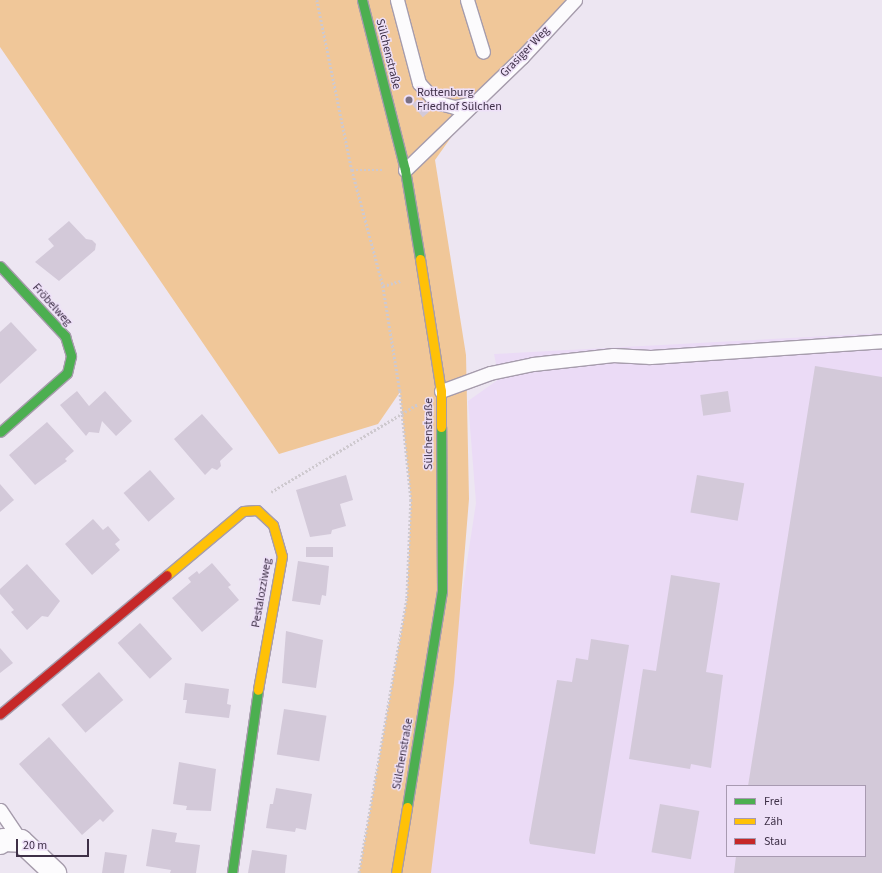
<!DOCTYPE html>
<meta charset="utf-8">
<style>
body{margin:0}
#map{position:relative;width:882px;height:873px;overflow:hidden;background:#ede6f2;font-family:"Source Sans 3",sans-serif}
div>[style]{position:absolute}
.built>*{inset:0;background:#ebdbf6}
.green>*{inset:0;background:#f0c799}
.building>*{inset:0;background:#d3c9d9;transform-origin:0 0}
.path>*{height:2.5px;margin-top:-1.25px;transform-origin:0;background:repeating-linear-gradient(90deg,#cec9cf 0 2px,transparent 0 4px)}
.roads{filter:drop-shadow(1px 0 #a69cac) drop-shadow(-1px 0 #a69cac) drop-shadow(0 1px #a69cac) drop-shadow(0 -1px #a69cac)}
.lane>*{height:13px;margin:-6.5px;padding:0 6.5px;transform-origin:6.5px;border-radius:6.5px;background:#fcfbfd}
.street>*{height:22px;margin:-11px;padding:0 11px;transform-origin:11px;border-radius:11px;background:#fcfbfd}
.fast>*{height:9px;margin:-4.5px;padding:0 4.5px;transform-origin:4.5px;border-radius:4.5px;background:#4caf50}
.slow>*{height:9px;margin:-4.5px;padding:0 4.5px;transform-origin:4.5px;border-radius:4.5px;background:#ffc107}
.jam>*{height:9px;margin:-4.5px;padding:0 4.5px;transform-origin:4.5px;border-radius:4.5px;background:#c62828}
.dots>*{width:11px;height:11px;translate:-50% -50%;box-sizing:border-box;border:2px solid #eee0f8;border-radius:50%}
span{translate:-50% -50%;white-space:nowrap;text-align:center;line-height:1.15;-webkit-text-stroke:3px #eee0f8;paint-order:stroke}
.street-label{font-size:12px;color:#3e3047}
.poi-label{font-size:12px;color:#3e3047}
.left{translate:0 -50%;text-align:left}
.legend{position:absolute;left:726px;top:785px;width:140px;height:72px;box-sizing:border-box;background:#eee0f8;border:1px solid #a89ab1;margin:0;padding:5px 7px;list-style:none;font-size:12px;color:#3e3047}
.legend li{display:flex;align-items:center;gap:8px;height:20px}
.legend b{width:20px;border:1px solid #a89ab1}
.scale{position:absolute;left:16px;top:839px;width:73px;height:18px;box-sizing:border-box;border:2px solid #3e3047;border-top:0;padding-left:5px;font-size:12px;line-height:14px;white-space:nowrap;color:#3e3047;-webkit-text-stroke:3px #eee0f8;paint-order:stroke}
</style>
<div id="map">
<div class="built">
<div style="clip-path:polygon(evenodd,882px 333px,882px 873px,419px 873px,476px 503px,468px 401px,499px 379px,494px 354px,882px 333px,727px 786px,865px 786px,865px 856px,727px 856px,727px 786px)"></div>
</div>
<div class="green">
<div style="clip-path:polygon(0 0,580px 0,476px 102px,435px 160px,466px 355px,469px 499px,454px 683px,431px 873px,359px 873px,407px 599px,411px 500px,400px 392px,378px 424px,279px 454px,0 47px)"></div>
</div>
<div class="building">
<div style="left:418px;top:99px;width:17px;height:8px;rotate:50deg"></div>
<div style="clip-path:polygon(69px 221px,86px 239px,92px 240px,96px 244px,95px 250px,59px 281px,35px 262px,54px 246px,48px 239px)"></div>
<div style="clip-path:polygon(11px 322px,37px 350px,0 384px,0 332px)"></div>
<div style="clip-path:polygon(815px 366px,882px 377px,882px 873px,734px 873px,736px 856px,865px 856px,865px 786px,748px 786px)"></div>
<div style="clip-path:polygon(77px 391px,89px 406px,105px 391px,132px 421px,116px 436px,102px 421px,99px 433px,89px 432px,86px 436px,60px 405px)"></div>
<div style="left:728px;top:391px;width:21px;height:28px;rotate:82deg"></div>
<div style="clip-path:polygon(202px 414px,233px 449px,220px 461px,221px 466px,217px 470px,212px 468px,205px 475px,174px 439px)"></div>
<div style="clip-path:polygon(47px 422px,74px 451px,65px 459px,67px 461px,35px 485px,9px 455px)"></div>
<div style="left:150px;top:470px;width:38px;height:35px;rotate:49deg"></div>
<div style="clip-path:polygon(346px 475px,353px 500px,340px 504px,346px 526px,332px 530px,331px 534px,310px 537px,296px 490px)"></div>
<div style="left:697px;top:475px;width:48px;height:38px;rotate:10deg"></div>
<div style="clip-path:polygon(0 484px,14px 500px,0 512px)"></div>
<div style="clip-path:polygon(93px 519px,103px 530px,108px 526px,120px 540px,115px 544px,120px 550px,92px 575px,65px 544px)"></div>
<div style="left:306px;top:547px;width:27px;height:10px"></div>
<div style="clip-path:polygon(298px 561px,329px 566px,326px 596px,322px 595px,320px 605px,292px 601px)"></div>
<div style="clip-path:polygon(212px 563px,231px 585px,228px 587px,239px 600px,202px 632px,172px 598px,191px 582px,188px 578px,197px 571px,199px 574px)"></div>
<div style="clip-path:polygon(27px 564px,60px 601px,48px 617px,42px 616px,27px 630px,11px 612px,14px 610px,0 594px,0 589px)"></div>
<div style="clip-path:polygon(671px 575px,720px 583px,706px 672px,723px 675px,711px 768px,691px 764px,690px 769px,629px 759px,643px 669px,656px 671px)"></div>
<div style="left:140px;top:623px;width:48px;height:30px;rotate:48deg"></div>
<div style="clip-path:polygon(286px 631px,323px 640px,316px 688px,282px 683px)"></div>
<div style="clip-path:polygon(591px 639px,629px 645px,595px 854px,530px 844px,529px 840px,557px 680px,572px 682px,576px 658px,588px 660px)"></div>
<div style="clip-path:polygon(0 648px,13px 663px,0 673px)"></div>
<div style="left:99px;top:672px;width:37px;height:50px;rotate:49deg"></div>
<div style="clip-path:polygon(185px 683px,229px 689px,227px 704px,231px 705px,229px 718px,185px 713px,187px 700px,183px 700px)"></div>
<div style="left:284px;top:709px;width:43px;height:46px;rotate:9deg"></div>
<div style="clip-path:polygon(49px 737px,114px 811px,103px 822px,100px 819px,82px 835px,19px 764px)"></div>
<div style="clip-path:polygon(179px 762px,216px 769px,211px 811px,186px 810px,187px 806px,173px 804px)"></div>
<div style="clip-path:polygon(276px 788px,312px 794px,306px 830px,296px 828px,295px 832px,266px 828px,270px 804px,273px 804px)"></div>
<div style="left:660px;top:804px;width:40px;height:49px;rotate:10deg"></div>
<div style="clip-path:polygon(152px 829px,177px 833px,175px 842px,200px 845px,196px 873px,170px 873px,171px 870px,146px 866px)"></div>
<div style="clip-path:polygon(252px 850px,287px 855px,285px 873px,248px 873px)"></div>
<div style="clip-path:polygon(105px 852px,127px 855px,124px 873px,102px 873px)"></div>
</div>
<div class="path">
<div style="left:317px;top:0;width:174px;rotate:78.4deg"></div>
<div style="left:352px;top:170px;width:120px;rotate:75deg"></div>
<div style="left:383px;top:286px;width:106px;rotate:80.8deg"></div>
<div style="left:400px;top:391px;width:110px;rotate:84.2deg"></div>
<div style="left:411px;top:500px;width:99px;rotate:92.3deg"></div>
<div style="left:407px;top:599px;width:278px;rotate:99.9deg"></div>
<div style="left:352px;top:170px;width:30px"></div>
<div style="left:383px;top:286px;width:18px;rotate:-16deg"></div>
<div style="left:271px;top:492px;width:171px;rotate:-30.9deg"></div>
</div>
<div class="roads">
<div class="lane">
<div style="left:397px;top:0;width:86px;rotate:75.2deg"></div>
<div style="left:419px;top:83px;width:25px;rotate:48deg"></div>
<div style="left:436px;top:102px;width:20px;rotate:15deg"></div>
<div style="left:455px;top:107px;width:22px;rotate:-13deg"></div>
<div style="left:467px;top:0;width:54px;rotate:72.9deg"></div>
<div style="left:405px;top:170px;width:163px;rotate:-44deg"></div>
<div style="left:522px;top:57px;width:78px;rotate:-47.1deg"></div>
<div style="left:441px;top:391px;width:52px;rotate:-20.2deg"></div>
<div style="left:490px;top:373px;width:44px;rotate:-11.8deg"></div>
<div style="left:533px;top:364px;width:81px;rotate:-6.4deg"></div>
<div style="left:613px;top:355px;width:37px;rotate:3deg"></div>
<div style="left:650px;top:357px;width:233px;rotate:-3.9deg"></div>
<div style="left:0;top:810px;width:37px;rotate:56deg"></div>
</div>
<div class="street">
<div style="left:0;top:843px;width:5px;rotate:-37deg"></div>
<div style="left:4px;top:840px;width:17px;rotate:3deg"></div>
<div style="left:21px;top:841px;width:47px;rotate:43.3deg"></div>
</div>
<div class="fast">
<div style="left:362px;top:0;width:175px;rotate:75.8deg"></div>
<div style="left:405px;top:170px;width:90px;rotate:80.4deg"></div>
<div style="left:0;top:266px;width:96px;rotate:47.1deg"></div>
<div style="left:65px;top:336px;width:21px;rotate:73deg"></div>
<div style="left:71px;top:356px;width:17px;rotate:103deg"></div>
<div style="left:67px;top:373px;width:89px;rotate:138.6deg"></div>
<div style="left:407px;top:807px;width:219px;rotate:-80.8deg"></div>
<div style="left:442px;top:591px;width:164px;rotate:-90.3deg"></div>
<div style="left:232px;top:873px;width:185px;rotate:-81.9deg"></div>
</div>
<div class="slow">
<div style="left:420px;top:259px;width:134px;rotate:81deg"></div>
<div style="left:441px;top:391px;width:36px;rotate:90deg"></div>
<div style="left:167px;top:575px;width:99px;rotate:-40.1deg"></div>
<div style="left:243px;top:511px;width:14px;rotate:-4deg"></div>
<div style="left:257px;top:510px;width:22px;rotate:43deg"></div>
<div style="left:273px;top:525px;width:32px;rotate:74deg"></div>
<div style="left:282px;top:556px;width:136px;rotate:100.2deg"></div>
<div style="left:396px;top:873px;width:67px;rotate:-80.5deg"></div>
</div>
<div class="jam">
<div style="left:0;top:714px;width:217px;rotate:-39.8deg"></div>
</div>
</div>
<div class="dots">
<div style="left:409px;top:100px;background:#7b7083"></div>
</div>
<div class="street-label">
<span style="left:525px;top:52px;rotate:-46deg">Grasiger Weg</span>
<span style="left:388px;top:54px;rotate:76deg">Sülchenstraße</span>
<span style="left:52px;top:305px;rotate:48deg">Fröbelweg</span>
<span style="left:429px;top:434px;rotate:-90deg">Sülchenstraße</span>
<span style="left:262px;top:593px;rotate:-80deg">Pestalozziweg</span>
<span style="left:403px;top:754px;rotate:-80deg">Sülchenstraße</span>
</div>
<div class="poi-label">
<span class="left" style="left:417px;top:100px">Rottenburg<br>Friedhof Sülchen</span>
</div>
<ul class="legend">
<li><b style="height:5px;background:#4caf50"></b>Frei</li>
<li><b style="height:5px;background:#ffc107"></b>Zäh</li>
<li><b style="height:5px;background:#c62828"></b>Stau</li>
</ul>
<div class="scale">20 m</div>
</div>
